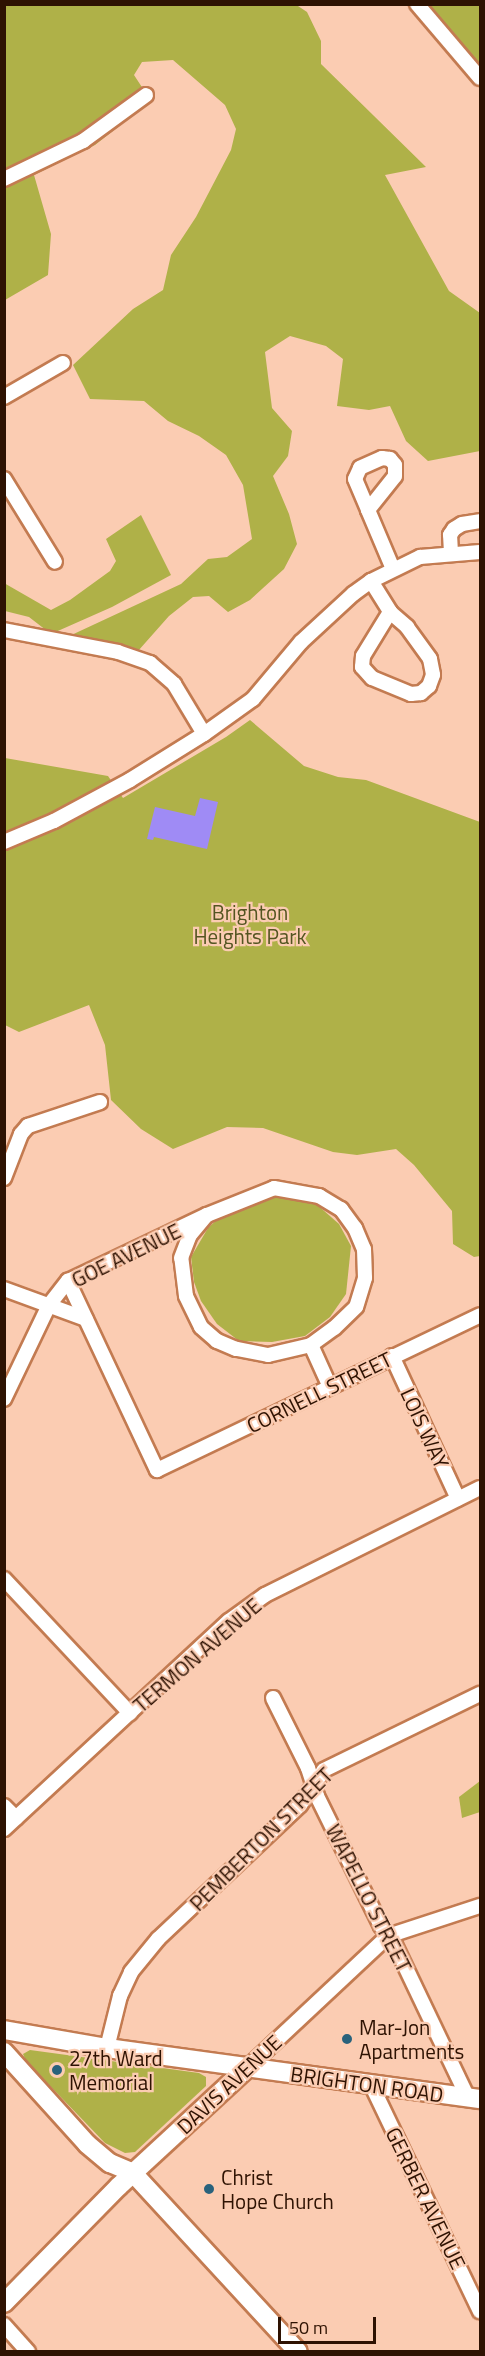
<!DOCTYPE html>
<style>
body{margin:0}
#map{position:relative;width:485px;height:2356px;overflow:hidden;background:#fbccb2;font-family:"Titillium Web",sans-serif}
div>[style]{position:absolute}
.green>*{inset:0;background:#afb148}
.water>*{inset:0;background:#9f8bf5}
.roads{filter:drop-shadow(2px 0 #c37b51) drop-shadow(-2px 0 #c37b51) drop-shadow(0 2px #c37b51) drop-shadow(0 -2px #c37b51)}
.minor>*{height:14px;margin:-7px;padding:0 7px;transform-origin:7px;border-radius:7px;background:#fff}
.tertiary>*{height:18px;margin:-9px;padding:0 9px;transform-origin:9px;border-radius:9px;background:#fff}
.dots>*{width:16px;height:16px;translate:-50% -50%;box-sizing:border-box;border:3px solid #fbccb2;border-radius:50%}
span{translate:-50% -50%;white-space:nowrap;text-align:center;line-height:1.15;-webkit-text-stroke:4.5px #fbccb2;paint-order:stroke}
.park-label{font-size:21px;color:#545521}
.street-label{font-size:21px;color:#2e1202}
.poi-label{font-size:21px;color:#2e1202}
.left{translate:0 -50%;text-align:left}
.frame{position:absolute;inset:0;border:6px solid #2e1202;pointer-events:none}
.scale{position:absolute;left:278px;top:2317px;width:98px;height:27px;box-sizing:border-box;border:3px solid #2e1202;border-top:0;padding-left:8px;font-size:18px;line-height:21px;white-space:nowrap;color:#2e1202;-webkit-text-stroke:4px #fbccb2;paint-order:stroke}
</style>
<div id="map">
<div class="green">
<div style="clip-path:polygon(295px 4px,307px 12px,321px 41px,321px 64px,426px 167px,385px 175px,449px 291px,480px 313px,480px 451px,428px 461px,406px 441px,390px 406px,369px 410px,337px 406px,343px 359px,326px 346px,290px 336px,265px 352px,272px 408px,292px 431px,288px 456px,273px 476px,289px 514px,297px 544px,284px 569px,250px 600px,228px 612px,209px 596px,193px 597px,169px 616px,138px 651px,65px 638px,181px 584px,208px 559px,227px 557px,252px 539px,243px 485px,226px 455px,199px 436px,168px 421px,144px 401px,90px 399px,73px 365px,133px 309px,163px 290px,171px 255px,196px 217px,231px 150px,236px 129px,225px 105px,173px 60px,142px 62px,134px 75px,151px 101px,95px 145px,34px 175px,51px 234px,48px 275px,5px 300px,4px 5px)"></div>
<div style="clip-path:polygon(409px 5px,480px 5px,480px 85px)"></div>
<div style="clip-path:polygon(141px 515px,171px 575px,112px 607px,51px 634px,29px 617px,5px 611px,4px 583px,51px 610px,70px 600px,110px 571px,116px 561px,106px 539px)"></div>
<div style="clip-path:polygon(250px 720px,304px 766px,338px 777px,366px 780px,480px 822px,480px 1256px,474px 1257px,453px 1244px,452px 1211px,414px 1165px,396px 1149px,357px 1155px,333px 1152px,263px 1128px,227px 1127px,173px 1149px,141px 1129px,111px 1100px,105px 1045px,89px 1005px,19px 1032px,5px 1025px,5px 758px,108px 776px,123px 798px,226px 737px)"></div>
<div style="clip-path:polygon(276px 1195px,314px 1202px,339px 1224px,351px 1246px,346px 1294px,330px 1317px,305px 1336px,272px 1342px,239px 1341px,217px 1324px,201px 1301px,194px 1282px,191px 1257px,208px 1228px,223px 1214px)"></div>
<div style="clip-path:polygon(480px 1781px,480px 1812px,462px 1818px,459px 1797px)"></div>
<div style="clip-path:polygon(30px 2050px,199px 2073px,206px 2077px,206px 2086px,135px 2152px,125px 2153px,105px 2143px,26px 2061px,23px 2054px)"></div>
</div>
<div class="water">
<div style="clip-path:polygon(200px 798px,218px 802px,207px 849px,154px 837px,153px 840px,147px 839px,155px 807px,195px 816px)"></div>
</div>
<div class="roads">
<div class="minor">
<div style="left:417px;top:4px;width:97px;rotate:49.6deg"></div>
<div style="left:4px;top:179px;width:88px;rotate:-25.7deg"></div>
<div style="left:83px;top:141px;width:78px;rotate:-36.1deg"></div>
<div style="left:4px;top:397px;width:68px;rotate:-30deg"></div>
<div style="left:4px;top:479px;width:97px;rotate:58.4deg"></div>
<div style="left:368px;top:510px;width:43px;rotate:-51.5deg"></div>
<div style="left:395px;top:476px;width:11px;rotate:-90deg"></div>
<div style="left:395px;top:465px;width:8px;rotate:-130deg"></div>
<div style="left:390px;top:459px;width:8px;rotate:-173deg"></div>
<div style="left:382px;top:458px;width:24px;rotate:156deg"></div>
<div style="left:360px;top:468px;width:12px;rotate:114deg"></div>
<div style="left:355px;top:479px;width:34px;rotate:67deg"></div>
<div style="left:368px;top:510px;width:64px;rotate:67deg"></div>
<div style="left:451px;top:553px;width:18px;rotate:-93deg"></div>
<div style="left:450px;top:535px;width:7px;rotate:-56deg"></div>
<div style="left:454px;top:529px;width:9px;rotate:-32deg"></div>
<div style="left:462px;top:524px;width:18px;rotate:-9deg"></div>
<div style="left:371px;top:581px;width:36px;rotate:58deg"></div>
<div style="left:390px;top:612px;width:23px;rotate:41deg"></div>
<div style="left:407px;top:627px;width:39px;rotate:54deg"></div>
<div style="left:430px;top:659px;width:16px;rotate:79deg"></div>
<div style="left:433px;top:675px;width:12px;rotate:110deg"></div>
<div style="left:429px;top:686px;width:11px;rotate:139deg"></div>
<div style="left:421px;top:693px;width:10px;rotate:174deg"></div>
<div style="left:411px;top:694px;width:42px;rotate:-157.7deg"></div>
<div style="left:372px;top:678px;width:15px;rotate:-132deg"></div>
<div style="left:362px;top:667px;width:11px;rotate:-85deg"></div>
<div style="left:363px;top:656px;width:52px;rotate:-58.5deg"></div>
<div style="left:4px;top:630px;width:116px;rotate:10.9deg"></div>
<div style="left:118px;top:652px;width:34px;rotate:19deg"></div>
<div style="left:150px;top:663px;width:32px;rotate:41deg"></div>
<div style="left:174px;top:684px;width:58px;rotate:59deg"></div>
<div style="left:4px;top:842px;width:54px;rotate:-22.8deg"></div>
<div style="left:54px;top:821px;width:86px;rotate:-28.3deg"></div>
<div style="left:130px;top:780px;width:87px;rotate:-31.9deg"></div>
<div style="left:204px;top:734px;width:60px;rotate:-35.5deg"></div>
<div style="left:253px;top:699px;width:75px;rotate:-49.9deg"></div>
<div style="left:301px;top:642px;width:71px;rotate:-42.7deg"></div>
<div style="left:353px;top:594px;width:22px;rotate:-36deg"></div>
<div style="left:371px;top:581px;width:55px;rotate:-26.1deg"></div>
<div style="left:420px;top:557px;width:60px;rotate:-4.8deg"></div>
<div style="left:4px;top:1178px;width:47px;rotate:-68.9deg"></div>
<div style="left:21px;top:1134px;width:11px;rotate:-49deg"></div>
<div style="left:28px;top:1126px;width:76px;rotate:-18.4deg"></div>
<div style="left:68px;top:1281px;width:209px;rotate:64.8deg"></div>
<div style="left:157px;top:1470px;width:358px;rotate:-25.6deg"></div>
<div style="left:4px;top:1289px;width:87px;rotate:20.1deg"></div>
<div style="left:311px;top:1345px;width:46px;rotate:65.7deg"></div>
<div style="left:392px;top:1356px;width:157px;rotate:65.2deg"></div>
<div style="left:4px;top:1399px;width:104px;rotate:-64.4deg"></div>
<div style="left:49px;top:1305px;width:31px;rotate:-52deg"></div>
<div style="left:68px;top:1281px;width:154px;rotate:-25.4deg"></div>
<div style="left:207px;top:1215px;width:72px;rotate:-21.9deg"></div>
<div style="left:274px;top:1188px;width:46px;rotate:10.1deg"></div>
<div style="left:319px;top:1196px;width:26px;rotate:31deg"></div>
<div style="left:341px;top:1209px;width:24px;rotate:54deg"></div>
<div style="left:355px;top:1228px;width:23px;rotate:67deg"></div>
<div style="left:364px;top:1249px;width:29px;rotate:88deg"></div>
<div style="left:365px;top:1278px;width:30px;rotate:107deg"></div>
<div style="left:356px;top:1307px;width:30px;rotate:136deg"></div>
<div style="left:334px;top:1328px;width:29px;rotate:144deg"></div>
<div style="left:311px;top:1345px;width:44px;rotate:166.9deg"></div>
<div style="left:268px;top:1355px;width:33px;rotate:-169deg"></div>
<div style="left:236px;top:1349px;width:21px;rotate:-157deg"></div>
<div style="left:217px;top:1341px;width:21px;rotate:-139deg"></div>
<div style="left:201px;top:1327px;width:34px;rotate:-116deg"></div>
<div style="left:186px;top:1296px;width:38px;rotate:-97deg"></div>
<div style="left:181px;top:1258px;width:25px;rotate:-69deg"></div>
<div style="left:190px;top:1235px;width:26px;rotate:-50deg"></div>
<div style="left:4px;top:1579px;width:184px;rotate:46.8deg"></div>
<div style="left:273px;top:1698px;width:78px;rotate:63.4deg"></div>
<div style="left:308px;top:1768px;width:29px;rotate:72deg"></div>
<div style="left:317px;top:1796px;width:145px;rotate:63.8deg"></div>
<div style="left:381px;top:1926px;width:24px;rotate:54deg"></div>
<div style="left:395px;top:1945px;width:170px;rotate:64.5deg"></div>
<div style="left:4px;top:1806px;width:17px;rotate:45deg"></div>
<div style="left:4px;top:1829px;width:306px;rotate:-42.8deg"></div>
<div style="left:229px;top:1621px;width:44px;rotate:-35.8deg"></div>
<div style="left:265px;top:1595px;width:240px;rotate:-26.5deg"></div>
<div style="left:107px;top:2048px;width:54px;rotate:-76deg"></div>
<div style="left:120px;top:1996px;width:26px;rotate:-65deg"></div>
<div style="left:131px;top:1972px;width:43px;rotate:-50.7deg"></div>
<div style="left:158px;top:1939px;width:195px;rotate:-43.3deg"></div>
<div style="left:300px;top:1805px;width:42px;rotate:-55.6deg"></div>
<div style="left:324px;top:1770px;width:174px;rotate:-26deg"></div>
<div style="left:248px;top:2067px;width:192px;rotate:-43.1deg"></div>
<div style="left:388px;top:1936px;width:97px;rotate:-18.1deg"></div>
<div style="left:371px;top:2084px;width:252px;rotate:64.4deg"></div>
<div style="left:4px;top:2325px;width:36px;rotate:48deg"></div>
</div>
<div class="tertiary">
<div style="left:4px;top:2030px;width:105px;rotate:9.9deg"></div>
<div style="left:107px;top:2048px;width:376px;rotate:7.8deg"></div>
<div style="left:4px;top:2052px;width:124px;rotate:47.9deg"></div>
<div style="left:87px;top:2144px;width:30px;rotate:40deg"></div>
<div style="left:110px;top:2163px;width:25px;rotate:23deg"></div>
<div style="left:133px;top:2173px;width:243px;rotate:47.3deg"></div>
<div style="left:4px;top:2303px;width:164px;rotate:-45.5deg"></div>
<div style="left:119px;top:2186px;width:176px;rotate:-42.7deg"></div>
</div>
</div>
<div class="dots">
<div style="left:347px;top:2039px;background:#29627c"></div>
<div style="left:57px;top:2070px;background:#29627c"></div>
<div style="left:209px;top:2189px;background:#29627c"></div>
</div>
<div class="park-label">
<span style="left:250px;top:924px">Brighton<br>Heights Park</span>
</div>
<div class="street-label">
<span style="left:126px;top:1255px;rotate:-26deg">GOE AVENUE</span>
<span style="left:319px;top:1392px;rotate:-26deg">CORNELL STREET</span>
<span style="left:425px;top:1428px;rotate:65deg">LOIS WAY</span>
<span style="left:197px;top:1655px;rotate:-41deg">TERMON AVENUE</span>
<span style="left:261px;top:1839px;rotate:-45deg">PEMBERTON STREET</span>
<span style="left:369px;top:1898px;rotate:63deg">WAPELLO STREET</span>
<span style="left:229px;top:2084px;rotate:-43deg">DAVIS AVENUE</span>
<span style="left:367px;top:2084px;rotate:8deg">BRIGHTON ROAD</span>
<span style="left:426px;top:2198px;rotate:64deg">GERBER AVENUE</span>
</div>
<div class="poi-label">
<span class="left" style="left:359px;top:2039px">Mar-Jon<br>Apartments</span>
<span class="left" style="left:69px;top:2070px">27th Ward<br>Memorial</span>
<span class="left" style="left:221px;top:2189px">Christ<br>Hope Church</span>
</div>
<div class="frame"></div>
<div class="scale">50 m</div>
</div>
